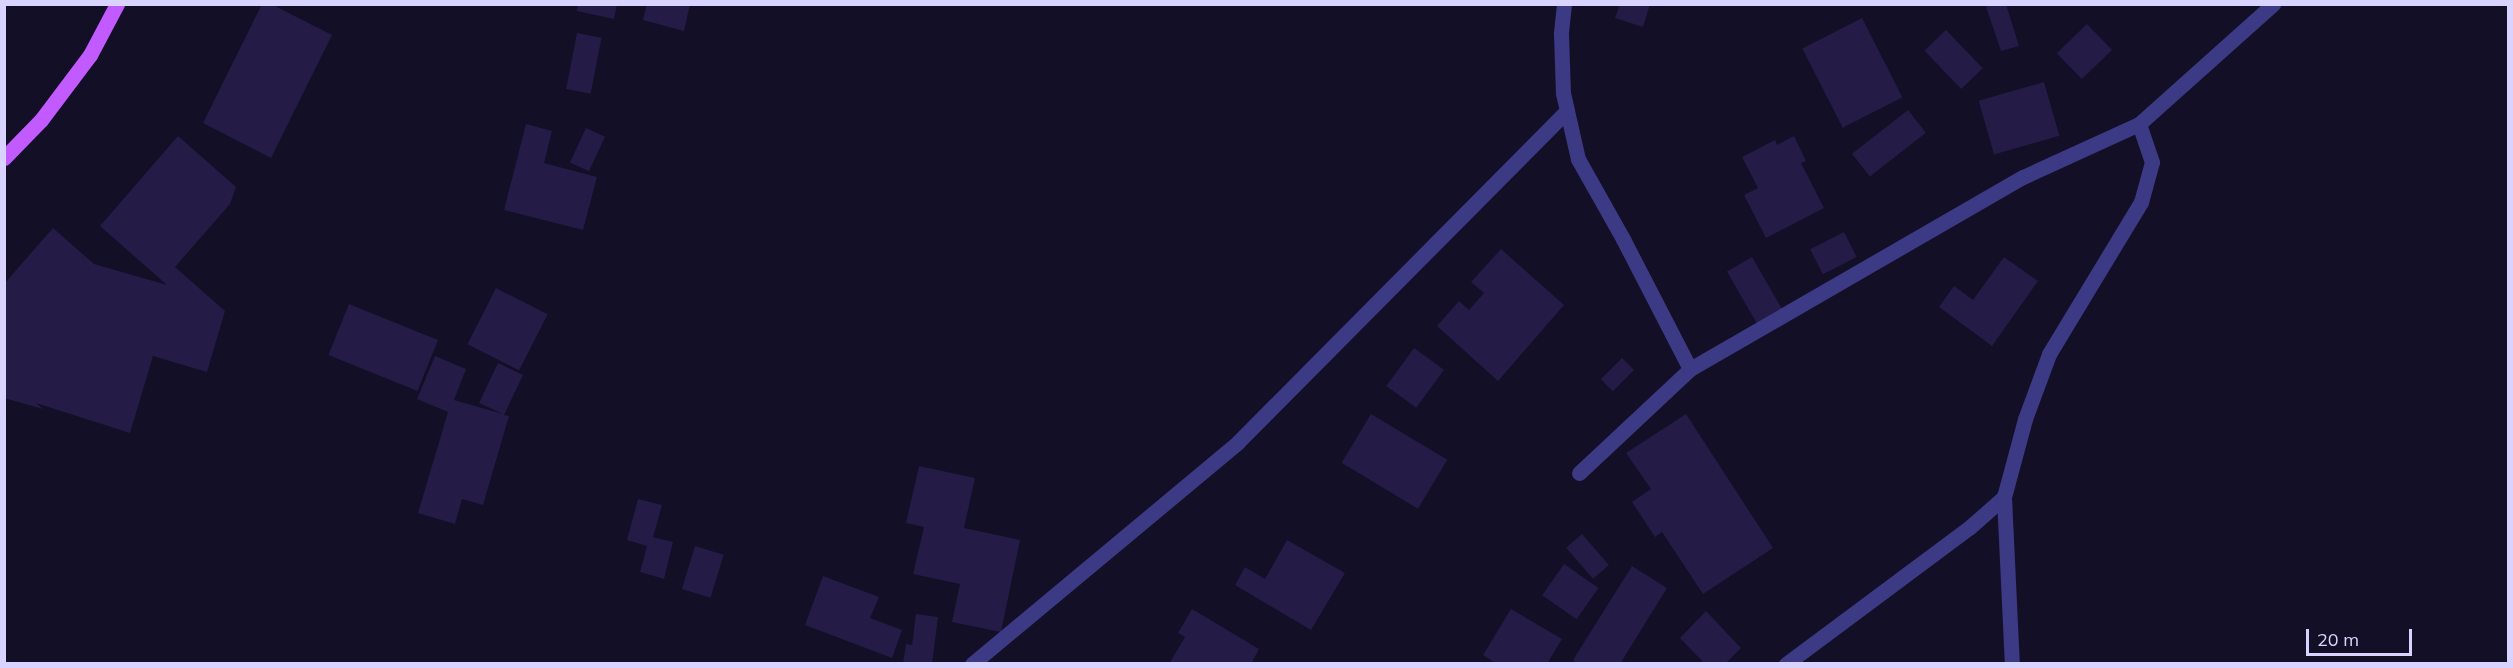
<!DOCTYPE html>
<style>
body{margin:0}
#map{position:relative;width:2513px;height:668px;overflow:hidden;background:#130f26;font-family:Mulish,sans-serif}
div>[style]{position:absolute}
.building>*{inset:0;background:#241b47;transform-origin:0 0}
.minor>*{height:15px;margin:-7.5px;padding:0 7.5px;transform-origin:7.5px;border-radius:7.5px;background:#3d3a85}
.major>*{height:15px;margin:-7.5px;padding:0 7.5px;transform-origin:7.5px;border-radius:7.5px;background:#c25bff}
span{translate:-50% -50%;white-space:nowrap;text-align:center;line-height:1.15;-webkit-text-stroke:4.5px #130f26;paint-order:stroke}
.frame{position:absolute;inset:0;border:6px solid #d9d4ff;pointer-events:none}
.scale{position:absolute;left:2306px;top:629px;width:106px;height:27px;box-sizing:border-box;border:3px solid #d9d4ff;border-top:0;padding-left:8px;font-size:18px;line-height:21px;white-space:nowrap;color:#d9d4ff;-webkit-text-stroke:4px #130f26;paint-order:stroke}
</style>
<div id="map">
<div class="building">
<div style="clip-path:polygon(262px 4px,271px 4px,332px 35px,271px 158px,203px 123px)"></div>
<div style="clip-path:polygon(578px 4px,617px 4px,614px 19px,577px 11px)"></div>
<div style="clip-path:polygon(647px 4px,690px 4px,684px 31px,643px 20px)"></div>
<div style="clip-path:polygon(1620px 4px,1650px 4px,1643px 27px,1615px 18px)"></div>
<div style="clip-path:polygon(1993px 4px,2006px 4px,2019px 46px,2001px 51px,1986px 7px)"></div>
<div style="left:1862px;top:18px;width:89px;height:67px;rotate:63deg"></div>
<div style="left:2087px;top:24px;width:36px;height:42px;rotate:46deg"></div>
<div style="left:1946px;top:30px;width:53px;height:30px;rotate:46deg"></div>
<div style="left:577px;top:33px;width:25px;height:57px;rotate:11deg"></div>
<div style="left:2044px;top:82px;width:56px;height:68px;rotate:74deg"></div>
<div style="left:1908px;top:110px;width:29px;height:71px;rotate:52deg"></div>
<div style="clip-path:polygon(526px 124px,552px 131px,544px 163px,597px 177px,583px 230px,504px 210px)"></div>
<div style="left:586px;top:128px;width:21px;height:38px;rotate:25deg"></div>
<div style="clip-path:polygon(178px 136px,236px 187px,230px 204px,175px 267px,225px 311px,207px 372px,153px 356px,130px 433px,36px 403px,43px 409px,4px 398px,4px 284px,53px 228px,94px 264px,167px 285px,100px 226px)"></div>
<div style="clip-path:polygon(1794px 136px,1806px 161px,1801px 163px,1824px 208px,1766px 238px,1744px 195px,1758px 188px,1742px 157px,1775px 140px,1777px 145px)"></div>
<div style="left:1844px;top:232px;width:28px;height:38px;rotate:63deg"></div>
<div style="clip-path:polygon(1501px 249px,1564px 305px,1498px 381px,1437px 326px,1459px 301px,1469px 310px,1484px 293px,1471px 282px)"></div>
<div style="left:1752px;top:257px;width:64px;height:29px;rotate:60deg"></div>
<div style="clip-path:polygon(2004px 257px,2038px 281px,1992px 346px,1939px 307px,1954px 286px,1973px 300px)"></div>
<div style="left:496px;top:288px;width:58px;height:63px;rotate:27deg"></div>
<div style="left:349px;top:304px;width:96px;height:55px;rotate:22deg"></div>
<div style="left:1414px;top:348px;width:37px;height:47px;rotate:36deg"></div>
<div style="clip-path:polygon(435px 356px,466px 369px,454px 400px,503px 414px,479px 403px,498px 363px,523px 375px,504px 415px,509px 416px,483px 505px,462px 499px,455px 524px,418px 513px,448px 412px,417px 399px)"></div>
<div style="left:1622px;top:358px;width:17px;height:30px;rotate:45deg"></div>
<div style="left:1371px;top:414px;width:89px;height:57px;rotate:31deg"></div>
<div style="clip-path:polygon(1686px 414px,1773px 548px,1703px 594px,1662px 532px,1655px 537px,1632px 502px,1651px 489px,1626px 453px)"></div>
<div style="clip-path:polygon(919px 466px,975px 478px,964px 528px,1020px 540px,1001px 632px,952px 622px,960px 584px,913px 574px,924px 527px,906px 523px)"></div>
<div style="clip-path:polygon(638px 499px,662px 505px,653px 537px,673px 542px,664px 579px,640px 572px,647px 546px,627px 540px)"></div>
<div style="left:1582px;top:534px;width:41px;height:21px;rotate:49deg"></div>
<div style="clip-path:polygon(1287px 540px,1345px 573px,1311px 630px,1235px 585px,1245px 567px,1265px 579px)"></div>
<div style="left:695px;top:546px;width:30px;height:45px;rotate:17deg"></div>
<div style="left:1564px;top:564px;width:42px;height:38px;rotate:35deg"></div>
<div style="clip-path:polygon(1632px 566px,1667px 588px,1620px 664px,1578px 664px,1573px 660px)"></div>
<div style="clip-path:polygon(823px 576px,879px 597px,870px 618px,902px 630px,892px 658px,805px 625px)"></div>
<div style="clip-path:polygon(1192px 609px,1259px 649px,1251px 664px,1169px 664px,1185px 637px,1178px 633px)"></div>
<div style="clip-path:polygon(1511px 609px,1562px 639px,1547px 664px,1497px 664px,1483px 655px)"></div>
<div style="clip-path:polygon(1706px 611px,1741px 648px,1725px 664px,1705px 664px,1680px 638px)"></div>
<div style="clip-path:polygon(916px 614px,938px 617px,932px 664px,903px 664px,906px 644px,912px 645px)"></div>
</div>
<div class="minor">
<div style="left:1564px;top:4px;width:30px;rotate:96deg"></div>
<div style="left:1561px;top:34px;width:59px;rotate:88.1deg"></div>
<div style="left:1563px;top:93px;width:68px;rotate:77.2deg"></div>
<div style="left:1578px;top:159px;width:92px;rotate:60.6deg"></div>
<div style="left:1623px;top:239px;width:146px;rotate:62.7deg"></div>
<div style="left:1579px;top:473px;width:152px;rotate:-43.1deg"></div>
<div style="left:1690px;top:369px;width:384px;rotate:-30deg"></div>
<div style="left:2023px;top:177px;width:128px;rotate:-24.6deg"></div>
<div style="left:2139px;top:124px;width:180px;rotate:-41.8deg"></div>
<div style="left:2004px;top:497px;width:167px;rotate:87.3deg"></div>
<div style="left:972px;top:664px;width:346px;rotate:-39.8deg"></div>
<div style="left:1238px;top:442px;width:467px;rotate:-45.2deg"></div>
<div style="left:1786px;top:664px;width:229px;rotate:-36.7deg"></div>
<div style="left:1970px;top:527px;width:45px;rotate:-41.4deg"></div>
<div style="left:2004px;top:497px;width:81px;rotate:-74.9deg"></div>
<div style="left:2025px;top:419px;width:69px;rotate:-69.7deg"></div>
<div style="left:2049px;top:354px;width:178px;rotate:-58.8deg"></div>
<div style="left:2141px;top:202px;width:41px;rotate:-74.6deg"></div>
<div style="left:2152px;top:162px;width:40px;rotate:-108.9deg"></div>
</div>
<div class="major">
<div style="left:4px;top:158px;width:53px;rotate:-45.8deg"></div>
<div style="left:41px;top:120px;width:81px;rotate:-53deg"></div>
<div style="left:90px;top:55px;width:58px;rotate:-62.1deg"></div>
</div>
<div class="frame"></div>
<div class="scale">20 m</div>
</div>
